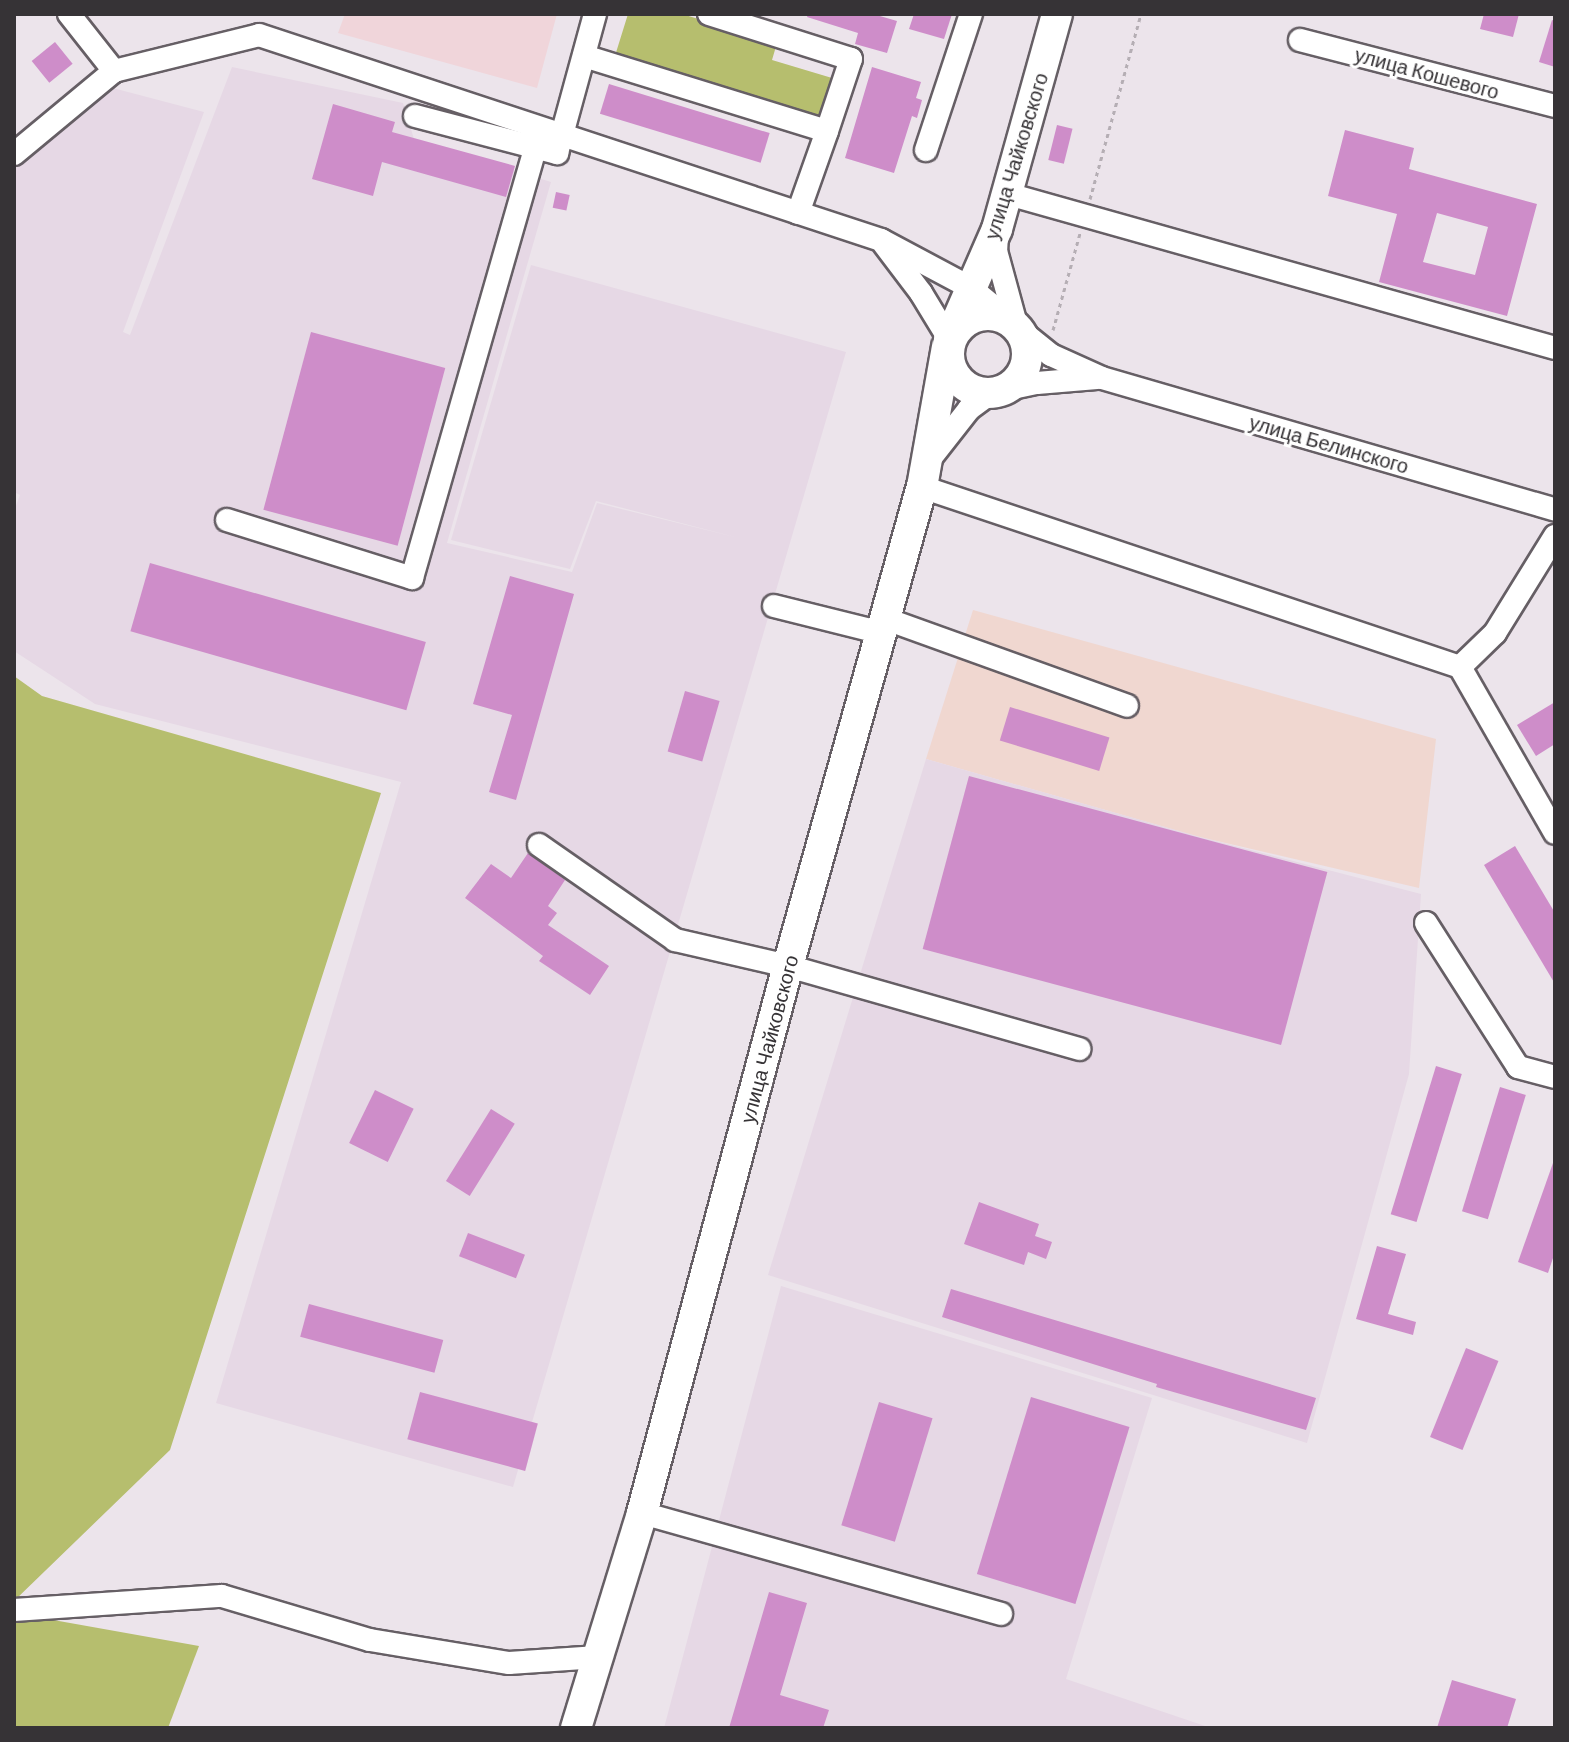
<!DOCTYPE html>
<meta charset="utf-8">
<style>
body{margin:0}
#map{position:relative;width:1569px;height:1742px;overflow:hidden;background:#ece4eb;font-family:Barlow,sans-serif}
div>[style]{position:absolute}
.commercial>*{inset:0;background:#f0d7d0}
.built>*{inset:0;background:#e6d8e5}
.education>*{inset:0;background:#f0d5da}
.green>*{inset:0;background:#b6be6e}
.building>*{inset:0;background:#ce8dc9;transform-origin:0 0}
.path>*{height:3px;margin-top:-1.5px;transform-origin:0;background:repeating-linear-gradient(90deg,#b5aeb4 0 4px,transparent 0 8px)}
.roads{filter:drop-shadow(2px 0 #665f65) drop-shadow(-2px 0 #665f65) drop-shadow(0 2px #665f65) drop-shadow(0 -2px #665f65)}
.minor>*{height:22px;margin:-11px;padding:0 11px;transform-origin:11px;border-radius:11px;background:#fff}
.major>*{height:30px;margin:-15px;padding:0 15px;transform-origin:15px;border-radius:15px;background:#fff}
.major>.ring{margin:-15px;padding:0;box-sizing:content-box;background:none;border:30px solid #fff;border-radius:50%}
span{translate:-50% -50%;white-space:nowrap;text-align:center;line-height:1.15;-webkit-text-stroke:6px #fff;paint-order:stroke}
.street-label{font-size:20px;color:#363336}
.frame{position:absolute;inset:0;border:16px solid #363336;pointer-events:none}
</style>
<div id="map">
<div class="commercial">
<div style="clip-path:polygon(973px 610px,1436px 739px,1419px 888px,1200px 837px,926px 759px)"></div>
</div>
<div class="built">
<div style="clip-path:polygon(232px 67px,403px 103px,414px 139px,551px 182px,447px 543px,572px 572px,597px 503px,735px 537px,596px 501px,570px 569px,451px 540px,531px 265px,846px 352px,513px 1487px,216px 1403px,401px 782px,95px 704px,14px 651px,14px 511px,20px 495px,14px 492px,14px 168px,109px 87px,204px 112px,123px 332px,130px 335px)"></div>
<div style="clip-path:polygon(926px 759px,1200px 837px,1421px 894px,1409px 1074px,1307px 1443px,768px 1275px)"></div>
<div style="clip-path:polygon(781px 1286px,1152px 1398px,1066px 1679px,1211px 1728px,664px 1728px)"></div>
</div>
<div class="education">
<div style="clip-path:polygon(345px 14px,557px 14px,537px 88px,338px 33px)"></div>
</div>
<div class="green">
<div style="clip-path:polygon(628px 14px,682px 14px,777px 43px,772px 60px,832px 78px,819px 121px,614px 59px)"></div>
<div style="clip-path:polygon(14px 676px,42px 696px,381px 793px,170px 1450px,14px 1601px)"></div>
<div style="clip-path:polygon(14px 1613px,199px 1646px,168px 1728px,14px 1728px)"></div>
</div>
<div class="building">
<div style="clip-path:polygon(808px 14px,873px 14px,897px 21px,887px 53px,855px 44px,858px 33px,807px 17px)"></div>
<div style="clip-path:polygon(914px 14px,952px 14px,944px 39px,909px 29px)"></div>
<div style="clip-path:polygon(1484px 14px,1519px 14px,1513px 37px,1480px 29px)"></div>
<div style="clip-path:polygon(1552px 20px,1555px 21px,1555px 67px,1539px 62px)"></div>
<div style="left:55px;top:42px;width:28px;height:30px;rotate:51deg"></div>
<div style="clip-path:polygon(872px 67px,921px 82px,916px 98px,922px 100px,917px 118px,912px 116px,894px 173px,845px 158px)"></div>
<div style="left:609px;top:84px;width:168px;height:31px;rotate:17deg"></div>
<div style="clip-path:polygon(333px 104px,395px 122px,392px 132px,515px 166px,506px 197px,382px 162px,373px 196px,312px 179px)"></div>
<div style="left:1057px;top:125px;width:16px;height:36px;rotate:14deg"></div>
<div style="clip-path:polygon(evenodd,1345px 130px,1414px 148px,1409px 169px,1537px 204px,1507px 316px,1379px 282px,1397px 214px,1328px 196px,1345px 130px,1437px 213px,1488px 227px,1475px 275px,1423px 262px,1437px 213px)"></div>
<div style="left:556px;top:192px;width:14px;height:16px;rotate:12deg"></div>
<div style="left:311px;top:332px;width:139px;height:184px;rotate:15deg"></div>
<div style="left:150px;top:563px;width:287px;height:71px;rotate:16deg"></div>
<div style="clip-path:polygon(510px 576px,574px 594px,516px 800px,489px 792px,512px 715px,473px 704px)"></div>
<div style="left:685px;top:691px;width:36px;height:63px;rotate:16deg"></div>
<div style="clip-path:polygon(1555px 702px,1555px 744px,1536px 756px,1517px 725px)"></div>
<div style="left:1010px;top:707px;width:104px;height:35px;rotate:17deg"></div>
<div style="left:969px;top:776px;width:371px;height:179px;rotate:15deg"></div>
<div style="clip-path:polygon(1515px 846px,1555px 913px,1555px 984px,1484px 865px)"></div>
<div style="clip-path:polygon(528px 853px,565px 880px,548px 906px,557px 913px,548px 925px,609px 966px,590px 995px,539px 961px,543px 956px,465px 898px,491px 864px,511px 878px)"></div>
<div style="left:1436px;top:1066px;width:27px;height:155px;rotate:17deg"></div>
<div style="left:1500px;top:1087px;width:27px;height:130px;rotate:17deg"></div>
<div style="left:375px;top:1090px;width:43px;height:59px;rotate:26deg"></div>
<div style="left:491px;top:1109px;width:28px;height:85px;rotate:32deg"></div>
<div style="clip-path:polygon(1553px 1163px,1555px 1252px,1548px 1273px,1518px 1262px)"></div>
<div style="clip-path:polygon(979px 1202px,1039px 1224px,1035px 1236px,1052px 1242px,1046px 1259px,1028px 1252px,1024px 1265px,964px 1244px)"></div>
<div style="left:468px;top:1233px;width:61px;height:25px;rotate:21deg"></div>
<div style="clip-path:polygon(1377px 1246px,1406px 1254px,1388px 1314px,1416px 1322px,1413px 1335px,1356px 1319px)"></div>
<div style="clip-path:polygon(951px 1289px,1316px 1398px,1306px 1430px,1156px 1387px,1157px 1384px,942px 1317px)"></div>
<div style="left:309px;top:1304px;width:139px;height:34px;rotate:15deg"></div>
<div style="left:1466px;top:1348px;width:35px;height:96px;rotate:22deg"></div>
<div style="left:420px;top:1392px;width:122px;height:49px;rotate:15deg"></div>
<div style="left:1031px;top:1397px;width:103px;height:185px;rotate:17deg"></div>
<div style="left:879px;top:1402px;width:56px;height:129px;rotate:17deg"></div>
<div style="clip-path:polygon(769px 1592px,807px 1603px,780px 1695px,829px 1710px,823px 1728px,729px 1728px)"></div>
<div style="clip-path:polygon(1452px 1680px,1516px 1699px,1507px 1728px,1437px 1728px)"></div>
</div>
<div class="path">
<div style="left:1090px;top:199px;width:192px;rotate:-74.6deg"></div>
<div style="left:1053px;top:330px;width:101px;rotate:-74.4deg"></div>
</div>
<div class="roads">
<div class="minor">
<div style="left:69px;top:14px;width:73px;rotate:51.7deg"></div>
<div style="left:1300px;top:40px;width:263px;rotate:14.5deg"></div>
<div style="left:584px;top:56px;width:254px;rotate:17.2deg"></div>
<div style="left:827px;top:131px;width:76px;rotate:-71.6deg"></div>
<div style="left:851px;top:59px;width:149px;rotate:-162.4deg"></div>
<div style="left:415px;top:116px;width:147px;rotate:14.6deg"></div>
<div style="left:557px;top:153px;width:144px;rotate:-74.7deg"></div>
<div style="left:926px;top:150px;width:143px;rotate:-71.7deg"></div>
<div style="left:14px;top:154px;width:130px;rotate:-39.7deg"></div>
<div style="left:114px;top:71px;width:149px;rotate:-13.9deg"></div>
<div style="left:259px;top:35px;width:655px;rotate:18.24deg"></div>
<div style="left:881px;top:240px;width:102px;rotate:28.1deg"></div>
<div style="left:971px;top:288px;width:60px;rotate:39.6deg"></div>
<div style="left:1008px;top:194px;width:568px;rotate:15.72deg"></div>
<div style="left:798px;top:213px;width:87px;rotate:-70.5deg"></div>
<div style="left:997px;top:234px;width:17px;rotate:93deg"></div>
<div style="left:996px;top:251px;width:76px;rotate:74.7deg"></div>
<div style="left:884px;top:244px;width:61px;rotate:52.9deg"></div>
<div style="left:921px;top:293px;width:54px;rotate:58.7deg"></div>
<div style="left:1020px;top:330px;width:40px;rotate:39deg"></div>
<div style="left:1051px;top:355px;width:56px;rotate:24.3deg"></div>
<div style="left:1102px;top:378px;width:472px;rotate:16.2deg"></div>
<div style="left:1003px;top:390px;width:35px;rotate:-12deg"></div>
<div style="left:1037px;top:383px;width:60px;rotate:-4.8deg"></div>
<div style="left:930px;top:459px;width:63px;rotate:-52deg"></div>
<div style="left:969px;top:409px;width:26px;rotate:-36deg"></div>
<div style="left:922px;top:487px;width:567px;rotate:18.5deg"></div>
<div style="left:1460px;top:667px;width:49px;rotate:-44.2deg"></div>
<div style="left:1495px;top:633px;width:114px;rotate:-58.3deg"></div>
<div style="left:227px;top:520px;width:194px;rotate:17.4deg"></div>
<div style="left:412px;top:578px;width:447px;rotate:-74deg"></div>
<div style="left:774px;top:606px;width:111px;rotate:14deg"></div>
<div style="left:886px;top:619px;width:256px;rotate:19.8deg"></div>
<div style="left:1460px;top:667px;width:191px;rotate:60.2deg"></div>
<div style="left:539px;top:845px;width:166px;rotate:34.9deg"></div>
<div style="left:675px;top:940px;width:116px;rotate:13deg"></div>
<div style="left:788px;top:966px;width:303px;rotate:15.9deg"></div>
<div style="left:1426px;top:923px;width:171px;rotate:57.4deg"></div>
<div style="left:1518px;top:1067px;width:38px;rotate:15deg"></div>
<div style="left:642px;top:1513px;width:373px;rotate:15.7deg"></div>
<div style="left:14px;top:1610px;width:208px;rotate:-3.9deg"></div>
<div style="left:222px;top:1596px;width:154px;rotate:16.6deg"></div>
<div style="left:370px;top:1640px;width:141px;rotate:9.4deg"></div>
<div style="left:509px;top:1663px;width:89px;rotate:-3.9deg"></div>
</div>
<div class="major">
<div class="ring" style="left:949px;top:315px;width:48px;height:48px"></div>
<div style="left:949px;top:339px;width:120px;rotate:-66.4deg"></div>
<div style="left:997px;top:229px;width:223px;rotate:-74.4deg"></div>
<div style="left:576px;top:1728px;width:225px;rotate:-72.9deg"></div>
<div style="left:642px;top:1513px;width:566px;rotate:-75.06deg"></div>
<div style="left:788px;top:966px;width:497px;rotate:-74.4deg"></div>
<div style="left:922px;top:487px;width:142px;rotate:-79.9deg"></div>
</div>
</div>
<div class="street-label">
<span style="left:1427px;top:73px;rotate:15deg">улица Кошевого</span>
<span style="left:1016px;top:156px;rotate:-73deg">улица Чайковского</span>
<span style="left:1329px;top:444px;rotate:16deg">улица Белинского</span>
<span style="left:769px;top:1039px;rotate:-75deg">улица Чайковского</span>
</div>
<div class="frame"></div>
</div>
